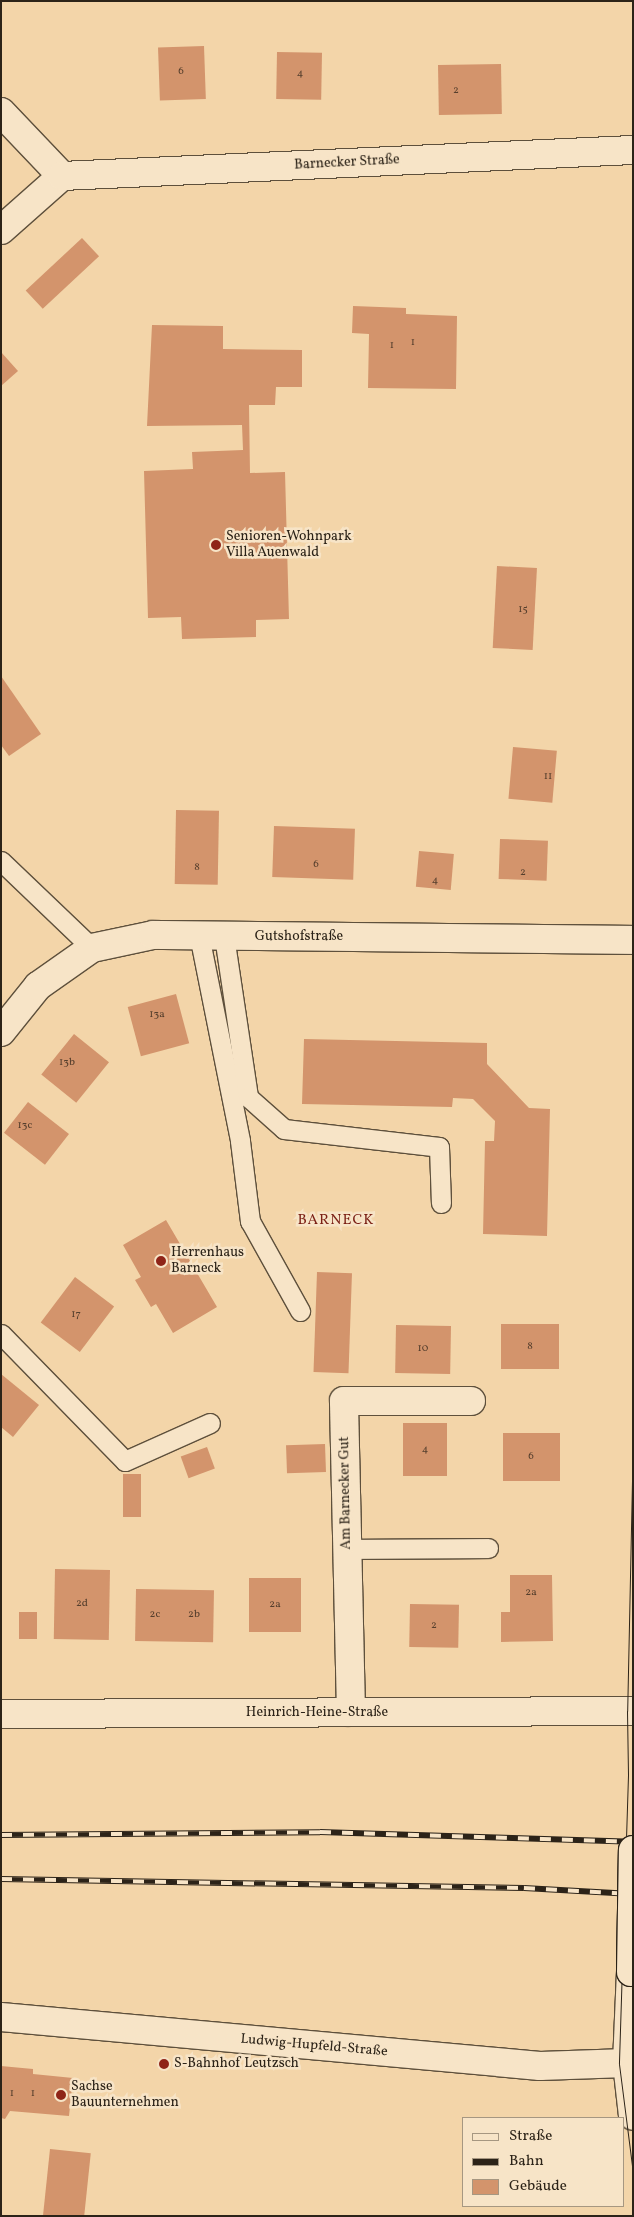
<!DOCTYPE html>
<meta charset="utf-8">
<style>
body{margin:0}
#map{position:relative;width:634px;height:2217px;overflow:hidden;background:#f3d5a9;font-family:Vollkorn,serif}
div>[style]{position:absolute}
.building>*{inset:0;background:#d3946c;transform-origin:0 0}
.roads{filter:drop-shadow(1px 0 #5e503c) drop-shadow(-1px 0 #5e503c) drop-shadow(0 1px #5e503c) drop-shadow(0 -1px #5e503c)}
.service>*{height:19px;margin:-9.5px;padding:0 9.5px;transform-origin:9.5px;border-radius:9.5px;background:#f7e4c7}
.minor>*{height:28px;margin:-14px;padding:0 14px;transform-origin:14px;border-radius:14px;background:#f7e4c7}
.tertiary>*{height:28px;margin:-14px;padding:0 14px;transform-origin:14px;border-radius:14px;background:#f7e4c7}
.secondary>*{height:28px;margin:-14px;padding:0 14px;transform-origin:14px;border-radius:14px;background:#f7e4c7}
.tram>*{height:1px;margin:-0.5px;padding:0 0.5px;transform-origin:0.5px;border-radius:0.5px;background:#2c2318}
.rail>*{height:5.5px;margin-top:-2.75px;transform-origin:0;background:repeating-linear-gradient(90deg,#f7e4c7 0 11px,#2c2318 0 22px);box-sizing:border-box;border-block:1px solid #2c2318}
.bridges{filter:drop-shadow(1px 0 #2c2318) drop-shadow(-1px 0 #2c2318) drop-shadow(0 1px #2c2318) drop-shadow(0 -1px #2c2318)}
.secondary-bridge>*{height:28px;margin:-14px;padding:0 14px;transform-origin:14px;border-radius:14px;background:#f7e4c7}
.dots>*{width:14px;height:14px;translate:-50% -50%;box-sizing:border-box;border:2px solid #f7e4c7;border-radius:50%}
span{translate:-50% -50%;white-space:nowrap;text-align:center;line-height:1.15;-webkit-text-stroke:5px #f7e4c7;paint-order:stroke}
.number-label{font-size:11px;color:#563f2d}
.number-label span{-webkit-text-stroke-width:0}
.street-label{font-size:14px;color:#2c2318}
.poi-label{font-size:14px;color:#2c2318}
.left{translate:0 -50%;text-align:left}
.neighbourhood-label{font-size:15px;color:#7a1f14;letter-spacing:1px}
.frame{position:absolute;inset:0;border:2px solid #2c2318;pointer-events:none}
.legend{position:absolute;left:462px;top:2117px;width:162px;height:90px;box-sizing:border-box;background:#f7e4c7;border:1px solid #a69781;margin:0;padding:6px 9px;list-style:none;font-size:15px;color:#2c2318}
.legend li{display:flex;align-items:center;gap:10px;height:25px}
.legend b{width:25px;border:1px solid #a69781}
</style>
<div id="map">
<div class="building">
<div style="left:204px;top:46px;width:53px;height:46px;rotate:88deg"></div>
<div style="left:277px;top:52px;width:45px;height:47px;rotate:1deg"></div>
<div style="left:501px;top:64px;width:50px;height:63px;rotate:89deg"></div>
<div style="left:82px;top:238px;width:25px;height:77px;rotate:47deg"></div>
<div style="clip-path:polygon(353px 306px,406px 308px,406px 314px,457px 316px,456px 389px,368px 388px,369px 334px,352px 333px)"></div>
<div style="clip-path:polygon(152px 325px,223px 326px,223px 349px,302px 350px,302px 387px,276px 387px,275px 405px,249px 405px,250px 473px,285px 472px,289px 619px,256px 620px,256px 637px,182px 639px,181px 617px,148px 618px,144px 471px,193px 469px,192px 452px,243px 450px,242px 425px,147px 426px)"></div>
<div style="clip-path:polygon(1px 352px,18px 371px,1px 386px)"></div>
<div style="left:497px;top:566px;width:40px;height:82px;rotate:3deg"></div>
<div style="clip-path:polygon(1px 676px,41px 734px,9px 756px,1px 745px)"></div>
<div style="left:513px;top:747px;width:44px;height:52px;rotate:5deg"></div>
<div style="left:176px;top:810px;width:43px;height:74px;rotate:1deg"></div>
<div style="left:274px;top:826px;width:81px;height:51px;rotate:2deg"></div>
<div style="left:500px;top:839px;width:48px;height:40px;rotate:2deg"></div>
<div style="left:419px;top:851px;width:35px;height:36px;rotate:5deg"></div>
<div style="left:176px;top:994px;width:51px;height:50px;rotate:75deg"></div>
<div style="left:74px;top:1034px;width:45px;height:52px;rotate:39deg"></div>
<div style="clip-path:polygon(304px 1039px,487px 1043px,487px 1064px,529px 1108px,550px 1109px,547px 1236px,483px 1234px,485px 1141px,494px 1141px,495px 1121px,473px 1099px,453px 1098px,452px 1107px,302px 1104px)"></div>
<div style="left:28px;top:1102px;width:52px;height:39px;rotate:38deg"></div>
<div style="clip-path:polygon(166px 1220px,217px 1307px,173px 1333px,156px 1304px,151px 1307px,135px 1280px,141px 1277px,123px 1245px)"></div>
<div style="left:317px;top:1272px;width:35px;height:100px;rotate:2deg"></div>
<div style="left:75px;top:1277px;width:49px;height:57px;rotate:37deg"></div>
<div style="left:559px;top:1324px;width:45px;height:58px;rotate:90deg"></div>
<div style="left:396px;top:1325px;width:55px;height:48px;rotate:1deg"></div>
<div style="clip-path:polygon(1px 1374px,39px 1405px,13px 1437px,1px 1427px)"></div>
<div style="left:403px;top:1423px;width:44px;height:53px"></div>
<div style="left:503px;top:1433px;width:57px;height:48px"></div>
<div style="left:325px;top:1444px;width:28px;height:39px;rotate:88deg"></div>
<div style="left:207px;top:1447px;width:23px;height:28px;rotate:70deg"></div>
<div style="left:123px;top:1474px;width:18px;height:43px"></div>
<div style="left:55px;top:1569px;width:55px;height:70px;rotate:1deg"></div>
<div style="clip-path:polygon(510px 1575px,552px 1575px,553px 1641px,501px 1642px,501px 1612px,510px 1612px)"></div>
<div style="left:249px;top:1578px;width:52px;height:54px"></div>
<div style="left:136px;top:1589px;width:78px;height:52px;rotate:1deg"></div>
<div style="left:410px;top:1604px;width:49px;height:43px;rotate:1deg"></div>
<div style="left:19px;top:1612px;width:18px;height:27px"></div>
<div style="clip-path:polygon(1px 2066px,33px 2069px,33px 2074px,73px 2078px,69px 2116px,10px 2111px,5px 2119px,1px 2118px)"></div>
<div style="left:50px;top:2149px;width:41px;height:67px;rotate:6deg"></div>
</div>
<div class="roads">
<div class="service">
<div style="left:1px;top:861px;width:126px;rotate:43.7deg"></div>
<div style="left:199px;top:935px;width:210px;rotate:78.7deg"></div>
<div style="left:240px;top:1141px;width:81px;rotate:82.9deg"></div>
<div style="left:250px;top:1221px;width:103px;rotate:60.9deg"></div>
<div style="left:224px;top:936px;width:163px;rotate:81.5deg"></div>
<div style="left:248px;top:1097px;width:48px;rotate:41.6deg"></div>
<div style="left:284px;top:1129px;width:156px;rotate:6.6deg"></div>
<div style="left:439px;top:1147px;width:56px;rotate:88deg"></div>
<div style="left:1px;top:1334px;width:177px;rotate:45.7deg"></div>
<div style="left:125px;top:1461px;width:93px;rotate:-24.1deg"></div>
<div style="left:347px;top:1549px;width:141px;rotate:-0.4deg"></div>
</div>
<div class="minor">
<div style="left:1px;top:112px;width:88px;rotate:46.4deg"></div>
<div style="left:1px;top:230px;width:81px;rotate:-41.5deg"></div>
<div style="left:62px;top:176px;width:572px;rotate:-2.61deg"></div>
<div style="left:1px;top:1032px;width:59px;rotate:-51.2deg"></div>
<div style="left:38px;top:986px;width:66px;rotate:-35.1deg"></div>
<div style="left:92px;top:948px;width:62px;rotate:-12deg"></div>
<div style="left:153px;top:935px;width:480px;rotate:0.6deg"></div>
<div style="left:351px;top:1712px;width:311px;rotate:-91.3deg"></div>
<div style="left:344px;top:1401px;width:127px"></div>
<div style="left:1px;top:1714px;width:632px;rotate:-0.27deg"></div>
</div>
<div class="tertiary">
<div style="left:627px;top:2063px;width:53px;rotate:83.5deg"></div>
</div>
<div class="secondary">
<div style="left:1px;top:2017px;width:541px;rotate:5.19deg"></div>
<div style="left:540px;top:2066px;width:87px;rotate:-2deg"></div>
<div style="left:627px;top:2063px;width:91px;rotate:-87.5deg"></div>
</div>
</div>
<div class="tram">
<div style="left:633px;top:1433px;width:278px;rotate:91.2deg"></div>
<div style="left:627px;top:1711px;width:64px;rotate:89.1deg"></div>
<div style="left:628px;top:1775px;width:289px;rotate:91.8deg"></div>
<div style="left:619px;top:2064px;width:111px;rotate:82.7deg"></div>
</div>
<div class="rail">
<div style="left:1px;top:1835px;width:319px;rotate:-0.5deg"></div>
<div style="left:320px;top:1832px;width:313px;rotate:1.8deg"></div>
<div style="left:1px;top:1879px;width:523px;rotate:0.99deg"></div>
<div style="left:524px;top:1888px;width:109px;rotate:3.2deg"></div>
</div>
<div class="bridges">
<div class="secondary-bridge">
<div style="left:631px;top:1972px;width:122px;rotate:-89.1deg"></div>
</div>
</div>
<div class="dots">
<div style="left:216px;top:545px;background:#8f2418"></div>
<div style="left:161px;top:1261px;background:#8f2418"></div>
<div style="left:164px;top:2064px;background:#8f2418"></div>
<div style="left:61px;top:2095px;background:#8f2418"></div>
</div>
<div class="number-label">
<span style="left:181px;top:72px">6</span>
<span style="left:300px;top:74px">4</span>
<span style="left:456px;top:91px">2</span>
<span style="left:413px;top:343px">1</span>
<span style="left:392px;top:346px">1</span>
<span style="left:523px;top:610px">15</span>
<span style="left:548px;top:777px">11</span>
<span style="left:316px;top:865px">6</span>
<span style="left:197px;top:868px">8</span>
<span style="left:523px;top:873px">2</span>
<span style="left:435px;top:881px">4</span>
<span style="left:157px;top:1015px">13a</span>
<span style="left:67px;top:1063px">13b</span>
<span style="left:25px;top:1126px">13c</span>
<span style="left:76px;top:1315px">17</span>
<span style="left:530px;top:1347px">8</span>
<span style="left:423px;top:1349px">10</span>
<span style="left:425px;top:1450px">4</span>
<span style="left:531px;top:1457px">6</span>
<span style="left:531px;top:1593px">2a</span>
<span style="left:82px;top:1604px">2d</span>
<span style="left:275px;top:1605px">2a</span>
<span style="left:155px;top:1615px">2c</span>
<span style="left:194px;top:1615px">2b</span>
<span style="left:434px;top:1626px">2</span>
<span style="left:12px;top:2094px">1</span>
<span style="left:33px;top:2094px">1</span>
</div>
<div class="street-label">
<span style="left:347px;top:163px;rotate:-3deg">Barnecker Straße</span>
<span style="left:299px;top:937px">Gutshofstraße</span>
<span style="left:346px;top:1493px;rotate:-91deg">Am Barnecker Gut</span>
<span style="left:317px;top:1713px">Heinrich-Heine-Straße</span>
<span style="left:314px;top:2046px;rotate:5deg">Ludwig-Hupfeld-Straße</span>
</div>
<div class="poi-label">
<span class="left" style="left:226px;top:545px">Senioren-Wohnpark<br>Villa Auenwald</span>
<span class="left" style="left:171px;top:1261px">Herrenhaus<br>Barneck</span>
<span class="left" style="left:174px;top:2064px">S-Bahnhof Leutzsch</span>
<span class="left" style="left:71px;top:2095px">Sachse<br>Bauunternehmen</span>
</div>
<div class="neighbourhood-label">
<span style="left:336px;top:1221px">BARNECK</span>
</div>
<div class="frame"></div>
<ul class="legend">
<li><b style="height:6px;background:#f7e4c7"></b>Straße</li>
<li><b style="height:6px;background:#2c2318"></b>Bahn</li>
<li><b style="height:14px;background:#d3946c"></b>Gebäude</li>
</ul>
</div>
